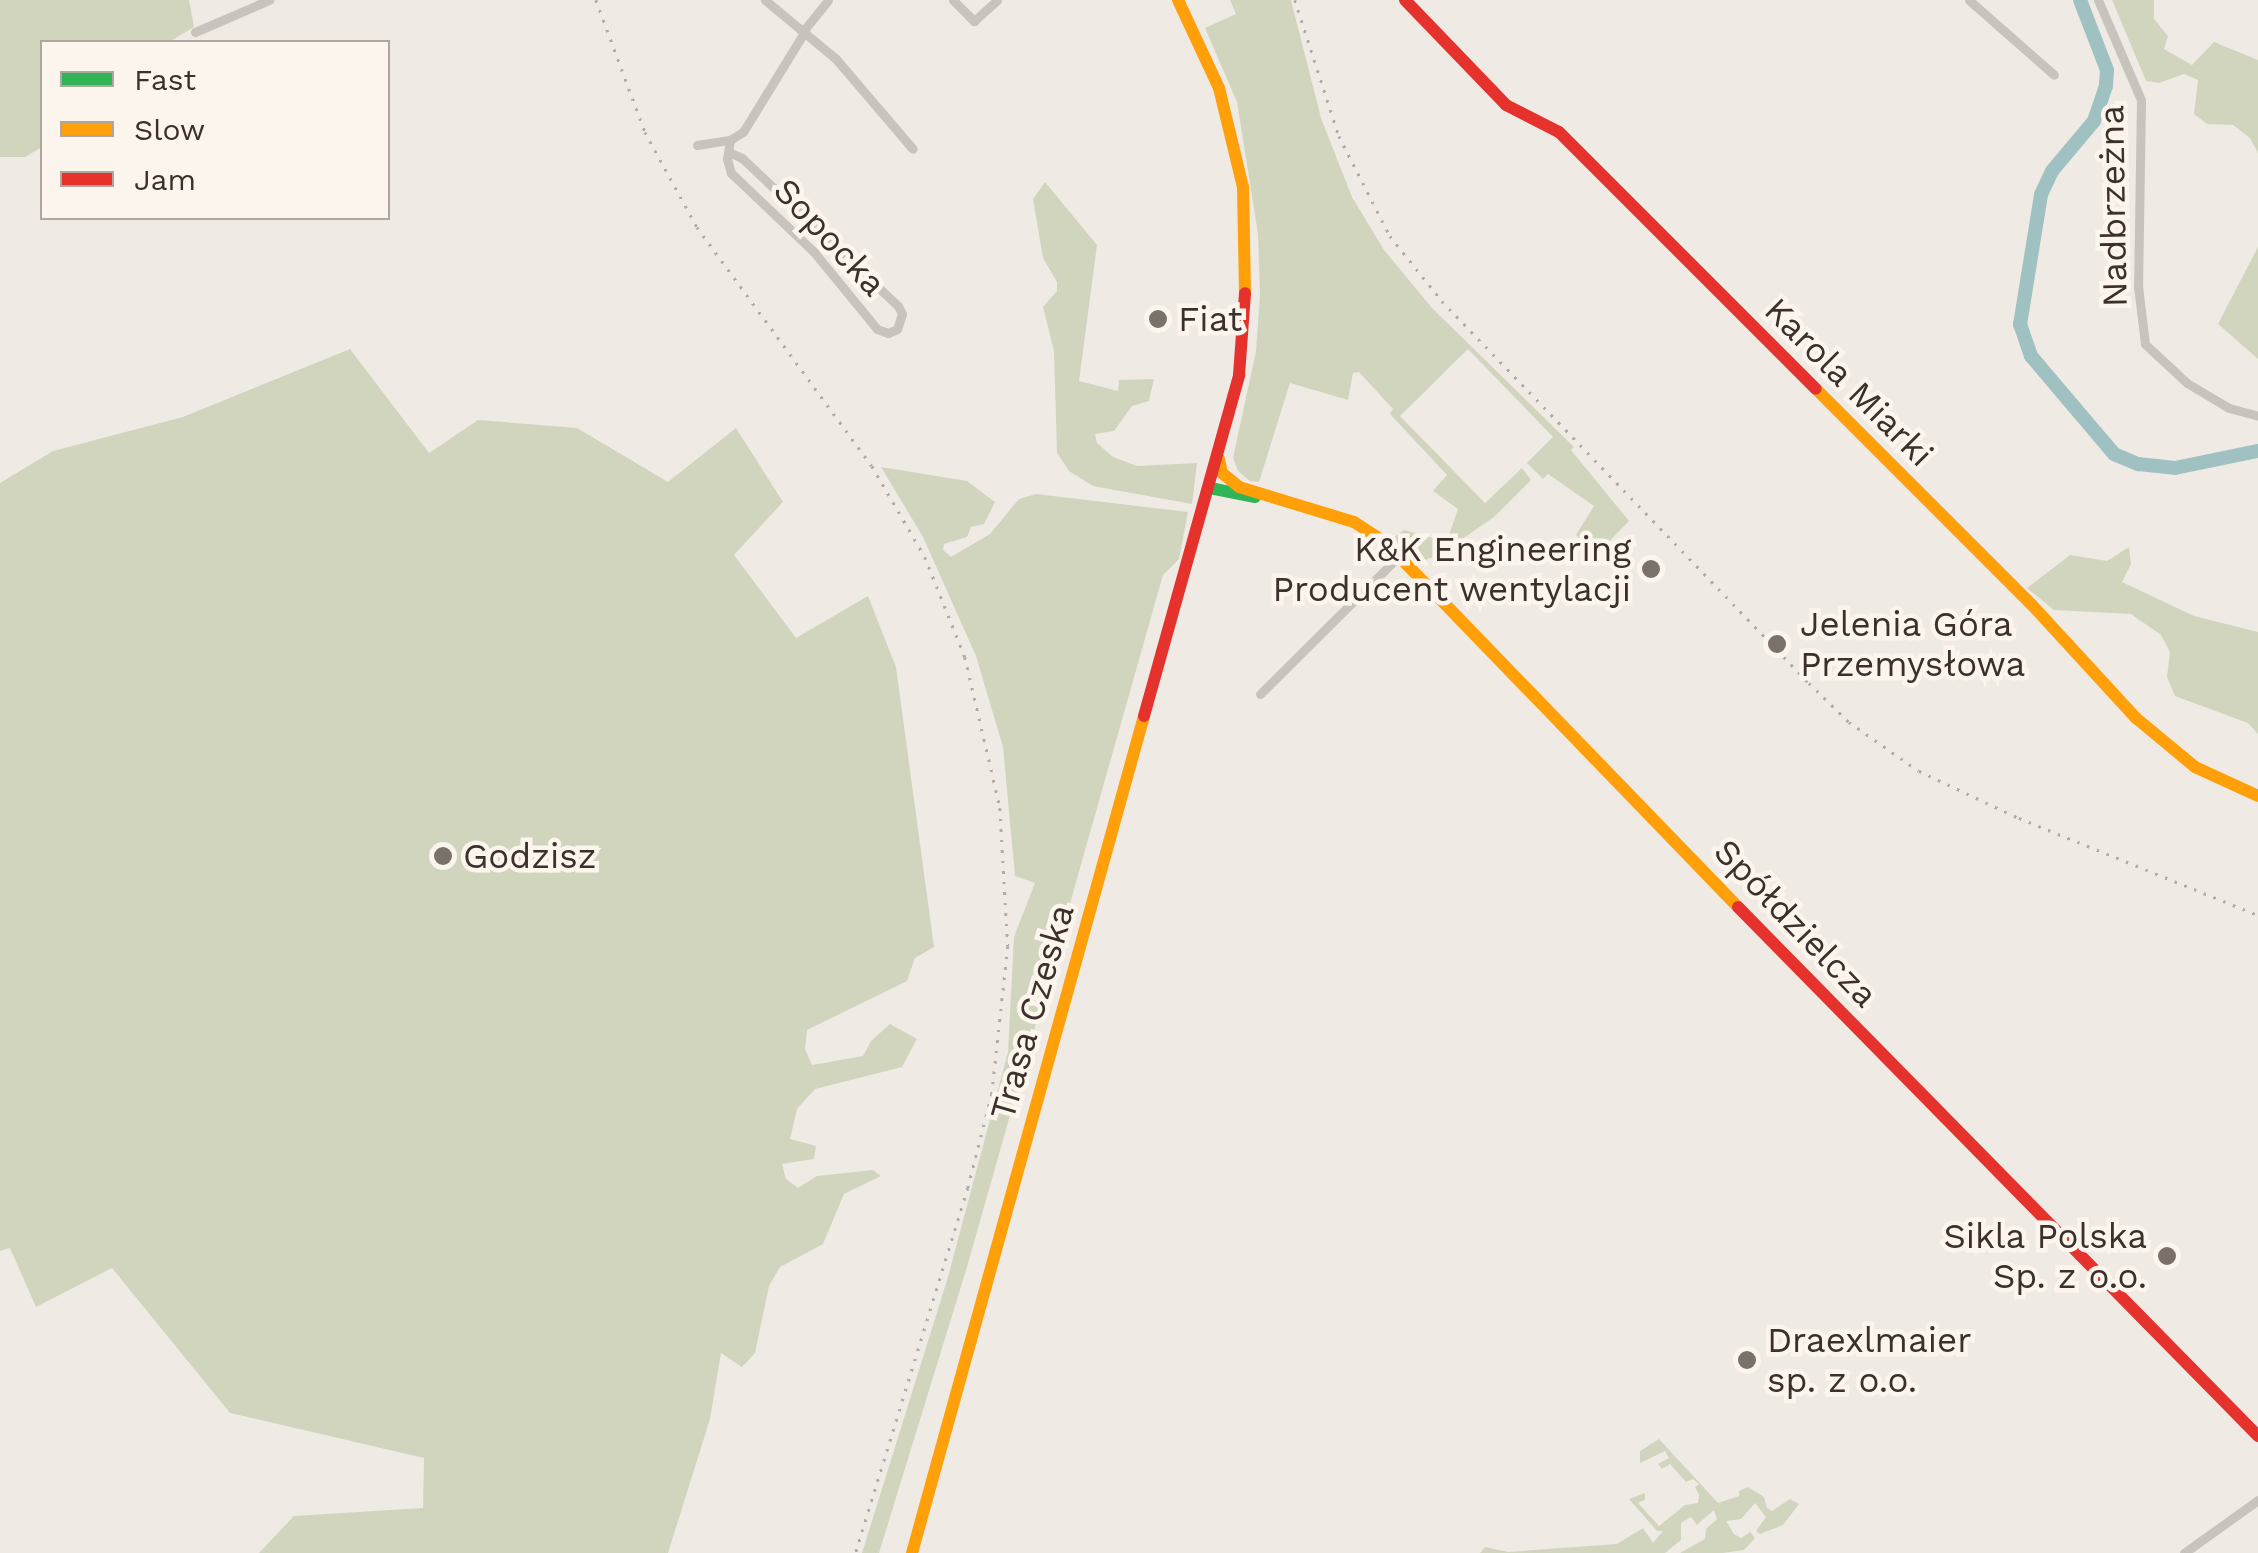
<!DOCTYPE html>
<meta charset="utf-8">
<style>
body{margin:0}
#map{position:relative;width:2258px;height:1553px;overflow:hidden;background:#f0eae4;font-family:"Work Sans",sans-serif}
div>[style]{position:absolute}
.green>*{inset:0;background:#d1d5be}
.river>*{height:14px;margin:-7px;padding:0 7px;transform-origin:7px;border-radius:7px;background:#a0c1c2}
.street>*{height:9px;margin:-4.5px;padding:0 4.5px;transform-origin:4.5px;border-radius:4.5px;background:#c9c3bd}
.fast>*{height:12px;margin:-6px;padding:0 6px;transform-origin:6px;border-radius:6px;background:#30b455}
.slow>*{height:12px;margin:-6px;padding:0 6px;transform-origin:6px;border-radius:6px;background:#ff9f0a}
.jam>*{height:12px;margin:-6px;padding:0 6px;transform-origin:6px;border-radius:6px;background:#e5322d}
.rail>*{height:2.5px;margin-top:-1.25px;transform-origin:0;background:repeating-linear-gradient(90deg,#b1aba7 0 2.5px,transparent 0 10.5px)}
.dots>*{width:28px;height:28px;translate:-50% -50%;box-sizing:border-box;border:5px solid #fbf5ed;border-radius:50%}
span{translate:-50% -50%;white-space:nowrap;text-align:center;line-height:1.15;-webkit-text-stroke:9px #fbf5ed;paint-order:stroke}
.street-label{font-size:35px;color:#3b302a}
.poi-label{font-size:35px;color:#3b302a}
.left{translate:0 -50%;text-align:left}
.right{translate:-100% -50%;text-align:right}
.legend{position:absolute;left:40px;top:40px;width:350px;height:180px;box-sizing:border-box;background:#fbf5ed;border:2px solid #aea69f;margin:0;padding:12px 18px;list-style:none;font-size:30px;color:#3b302a}
.legend li{display:flex;align-items:center;gap:20px;height:50px}
.legend b{width:50px;border:2px solid #aea69f}
</style>
<div id="map">
<div class="green">
<div style="clip-path:polygon(0 0,189px 0,194px 27px,169px 42px,42px 42px,42px 147px,25px 157px,0 157px)"></div>
<div style="clip-path:polygon(1230px 0,1291px 0,1321px 118px,1352px 197px,1384px 250px,1432px 308px,1574px 447px,1571px 450px,1629px 521px,1596px 555px,1576px 535px,1594px 506px,1548px 474px,1543px 479px,1527px 463px,1553px 437px,1468px 349px,1400px 416px,1485px 503px,1522px 468px,1531px 480px,1494px 517px,1439px 555px,1416px 563px,1393px 538px,1404px 530px,1440px 540px,1449px 535px,1458px 509px,1433px 491px,1447px 475px,1390px 414px,1393px 409px,1359px 372px,1353px 373px,1348px 400px,1290px 383px,1259px 482px,1250px 481px,1238px 471px,1233px 458px,1256px 351px,1260px 294px,1258px 234px,1237px 102px,1205px 28px,1236px 14px)"></div>
<div style="clip-path:polygon(2112px 0,2154px 0,2154px 19px,2168px 36px,2164px 49px,2192px 65px,2214px 42px,2258px 60px,2258px 153px,2250px 138px,2233px 125px,2207px 124px,2194px 114px,2198px 80px,2184px 74px,2159px 83px,2146px 81px)"></div>
<div style="clip-path:polygon(1045px 182px,1097px 245px,1079px 381px,1118px 391px,1119px 380px,1154px 379px,1149px 401px,1132px 406px,1114px 431px,1095px 434px,1097px 443px,1113px 457px,1137px 466px,1197px 463px,1192px 504px,1093px 486px,1069px 471px,1057px 453px,1054px 351px,1043px 307px,1057px 291px,1057px 282px,1043px 258px,1033px 199px)"></div>
<div style="clip-path:polygon(2258px 247px,2258px 359px,2218px 324px)"></div>
<div style="clip-path:polygon(350px 349px,429px 453px,478px 420px,577px 428px,668px 482px,736px 428px,783px 502px,734px 555px,796px 638px,868px 596px,896px 667px,934px 947px,915px 958px,907px 981px,807px 1030px,805px 1049px,812px 1065px,863px 1056px,871px 1041px,890px 1024px,917px 1039px,902px 1067px,815px 1089px,797px 1109px,790px 1139px,816px 1146px,814px 1159px,782px 1164px,786px 1179px,798px 1188px,817px 1176px,873px 1170px,881px 1176px,844px 1194px,823px 1244px,780px 1267px,769px 1286px,755px 1353px,742px 1367px,721px 1353px,710px 1419px,668px 1553px,259px 1553px,294px 1516px,423px 1508px,424px 1458px,230px 1413px,112px 1268px,36px 1307px,10px 1248px,0 1251px,0 483px,53px 451px,183px 417px)"></div>
<div style="clip-path:polygon(881px 467px,967px 481px,995px 502px,984px 524px,971px 527px,967px 537px,944px 544px,943px 550px,951px 557px,990px 534px,1019px 499px,1036px 494px,1188px 512px,1179px 559px,1163px 575px,967px 1267px,879px 1553px,862px 1553px,948px 1277px,1008px 1052px,1014px 937px,1035px 883px,1015px 876px,1003px 747px,976px 656px,923px 537px)"></div>
<div style="clip-path:polygon(2129px 547px,2131px 564px,2122px 582px,2194px 616px,2258px 632px,2258px 734px,2248px 723px,2175px 696px,2167px 677px,2170px 652px,2161px 635px,2131px 614px,2054px 610px,2027px 588px,2070px 555px,2107px 561px)"></div>
<div style="clip-path:polygon(1659px 1439px,1718px 1503px,1739px 1496px,1739px 1491px,1748px 1487px,1764px 1497px,1767px 1508px,1772px 1511px,1790px 1499px,1799px 1504px,1783px 1525px,1760px 1534px,1756px 1531px,1766px 1517px,1755px 1503px,1741px 1519px,1726px 1521px,1734px 1534px,1741px 1538px,1750px 1532px,1755px 1538px,1744px 1550px,1723px 1553px,1680px 1553px,1705px 1539px,1706px 1529px,1717px 1519px,1714px 1510px,1697px 1525px,1691px 1517px,1681px 1523px,1681px 1540px,1665px 1553px,1480px 1553px,1485px 1547px,1508px 1552px,1617px 1544px,1643px 1528px,1653px 1543px,1663px 1531px,1657px 1531px,1629px 1499px,1645px 1493px,1645px 1500px,1638px 1503px,1659px 1526px,1685px 1505px,1698px 1503px,1699px 1495px,1695px 1487px,1699px 1484px,1693px 1479px,1686px 1482px,1670px 1464px,1662px 1469px,1658px 1464px,1669px 1458px,1665px 1451px,1640px 1463px,1640px 1451px)"></div>
</div>
<div class="river">
<div style="left:2080px;top:0;width:75px;rotate:68.9deg"></div>
<div style="left:2107px;top:70px;width:16px;rotate:94deg"></div>
<div style="left:2106px;top:86px;width:37px;rotate:109deg"></div>
<div style="left:2094px;top:121px;width:65px;rotate:130deg"></div>
<div style="left:2052px;top:171px;width:26px;rotate:115deg"></div>
<div style="left:2041px;top:195px;width:131px;rotate:99.2deg"></div>
<div style="left:2020px;top:324px;width:34px;rotate:71deg"></div>
<div style="left:2031px;top:356px;width:128px;rotate:49.7deg"></div>
<div style="left:2114px;top:454px;width:26px;rotate:23deg"></div>
<div style="left:2138px;top:464px;width:37px;rotate:6deg"></div>
<div style="left:2175px;top:468px;width:85px;rotate:-11.6deg"></div>
</div>
<div class="street">
<div style="left:765px;top:0;width:92px;rotate:39.7deg"></div>
<div style="left:836px;top:59px;width:118px;rotate:49.5deg"></div>
<div style="left:953px;top:0;width:30px;rotate:45deg"></div>
<div style="left:974px;top:21px;width:31px;rotate:-42deg"></div>
<div style="left:1969px;top:0;width:113px;rotate:41.4deg"></div>
<div style="left:2098px;top:0;width:109px;rotate:66.7deg"></div>
<div style="left:2141px;top:100px;width:186px;rotate:90.9deg"></div>
<div style="left:2138px;top:286px;width:58px;rotate:83.1deg"></div>
<div style="left:2145px;top:344px;width:57px;rotate:42.9deg"></div>
<div style="left:2187px;top:383px;width:49px;rotate:30.8deg"></div>
<div style="left:2229px;top:408px;width:30px;rotate:15deg"></div>
<div style="left:804px;top:30px;width:38px;rotate:-51deg"></div>
<div style="left:195px;top:32px;width:81px;rotate:-23.4deg"></div>
<div style="left:697px;top:145px;width:33px;rotate:-9deg"></div>
<div style="left:730px;top:140px;width:15px;rotate:-32deg"></div>
<div style="left:743px;top:132px;width:119px;rotate:-58.5deg"></div>
<div style="left:729px;top:152px;width:14px;rotate:25deg"></div>
<div style="left:742px;top:158px;width:215px;rotate:43.5deg"></div>
<div style="left:898px;top:306px;width:9px;rotate:63deg"></div>
<div style="left:902px;top:314px;width:16px;rotate:108deg"></div>
<div style="left:897px;top:329px;width:10px;rotate:156deg"></div>
<div style="left:888px;top:333px;width:12px;rotate:-160deg"></div>
<div style="left:877px;top:329px;width:99px;rotate:-129.3deg"></div>
<div style="left:814px;top:252px;width:115px;rotate:-136.4deg"></div>
<div style="left:731px;top:173px;width:15px;rotate:-106deg"></div>
<div style="left:727px;top:159px;width:19px;rotate:-81deg"></div>
<div style="left:1260px;top:694px;width:196px;rotate:-44.8deg"></div>
<div style="left:2184px;top:1553px;width:91px;rotate:-35.6deg"></div>
</div>
<div class="fast">
<div style="left:1210px;top:488px;width:46px;rotate:11.3deg"></div>
</div>
<div class="slow">
<div style="left:1178px;top:0;width:97px;rotate:65deg"></div>
<div style="left:1219px;top:88px;width:102px;rotate:76.4deg"></div>
<div style="left:1243px;top:187px;width:106px;rotate:88.9deg"></div>
<div style="left:1816px;top:389px;width:305px;rotate:45deg"></div>
<div style="left:2032px;top:605px;width:154px;rotate:47.4deg"></div>
<div style="left:2136px;top:718px;width:77px;rotate:39.7deg"></div>
<div style="left:2195px;top:767px;width:69px;rotate:24.7deg"></div>
<div style="left:1219px;top:459px;width:14px;rotate:78deg"></div>
<div style="left:1222px;top:473px;width:22px;rotate:39deg"></div>
<div style="left:1239px;top:487px;width:120px;rotate:16.9deg"></div>
<div style="left:1354px;top:522px;width:38px;rotate:33deg"></div>
<div style="left:1386px;top:543px;width:506px;rotate:45.96deg"></div>
<div style="left:912px;top:1553px;width:869px;rotate:-74.51deg"></div>
</div>
<div class="jam">
<div style="left:1405px;top:0;width:146px;rotate:46.1deg"></div>
<div style="left:1506px;top:105px;width:59px;rotate:27deg"></div>
<div style="left:1559px;top:132px;width:363px;rotate:45deg"></div>
<div style="left:1144px;top:716px;width:354px;rotate:-74.4deg"></div>
<div style="left:1239px;top:375px;width:82px;rotate:-85.8deg"></div>
<div style="left:1738px;top:907px;width:742px;rotate:45.49deg"></div>
</div>
<div class="rail">
<div style="left:596px;top:0;width:141px;rotate:69.6deg"></div>
<div style="left:645px;top:132px;width:108px;rotate:61.3deg"></div>
<div style="left:697px;top:227px;width:296px;rotate:53.8deg"></div>
<div style="left:872px;top:466px;width:105px;rotate:59.8deg"></div>
<div style="left:925px;top:557px;width:108px;rotate:68.2deg"></div>
<div style="left:965px;top:657px;width:155px;rotate:76.9deg"></div>
<div style="left:1000px;top:808px;width:138px;rotate:86.7deg"></div>
<div style="left:1008px;top:946px;width:149px;rotate:96.2deg"></div>
<div style="left:992px;top:1094px;width:97px;rotate:104.3deg"></div>
<div style="left:968px;top:1188px;width:382px;rotate:107.1deg"></div>
<div style="left:1295px;top:0;width:143px;rotate:72.1deg"></div>
<div style="left:1339px;top:136px;width:112px;rotate:63deg"></div>
<div style="left:1390px;top:236px;width:83px;rotate:51.3deg"></div>
<div style="left:1442px;top:301px;width:530px;rotate:46.15deg"></div>
<div style="left:1809px;top:683px;width:56px;rotate:44.3deg"></div>
<div style="left:1849px;top:722px;width:85px;rotate:35deg"></div>
<div style="left:1919px;top:771px;width:110px;rotate:25.2deg"></div>
<div style="left:2019px;top:818px;width:258px;rotate:22.1deg"></div>
</div>
<div class="dots">
<div style="left:1158px;top:319px;background:#7a716b"></div>
<div style="left:1651px;top:569px;background:#7a716b"></div>
<div style="left:1777px;top:644px;background:#7a716b"></div>
<div style="left:443px;top:856px;background:#7a716b"></div>
<div style="left:2167px;top:1256px;background:#7a716b"></div>
<div style="left:1747px;top:1360px;background:#7a716b"></div>
</div>
<div class="street-label">
<span style="left:2113px;top:206px;rotate:-91deg">Nadbrzeżna</span>
<span style="left:830px;top:237px;rotate:47deg">Sopocka</span>
<span style="left:1849px;top:382px;rotate:45deg">Karola Miarki</span>
<span style="left:1796px;top:923px;rotate:46deg">Spółdzielcza</span>
<span style="left:1032px;top:1012px;rotate:-74deg">Trasa Czeska</span>
</div>
<div class="poi-label">
<span class="left" style="left:1178px;top:319px">Fiat</span>
<span class="right" style="left:1631px;top:569px">K&amp;K Engineering<br>Producent wentylacji</span>
<span class="left" style="left:1800px;top:644px">Jelenia Góra<br>Przemysłowa</span>
<span class="left" style="left:463px;top:856px">Godzisz</span>
<span class="right" style="left:2147px;top:1256px">Sikla Polska<br>Sp. z o.o.</span>
<span class="left" style="left:1767px;top:1360px">Draexlmaier<br>sp. z o.o.</span>
</div>
<ul class="legend">
<li><b style="height:12px;background:#30b455"></b>Fast</li>
<li><b style="height:12px;background:#ff9f0a"></b>Slow</li>
<li><b style="height:12px;background:#e5322d"></b>Jam</li>
</ul>
</div>
